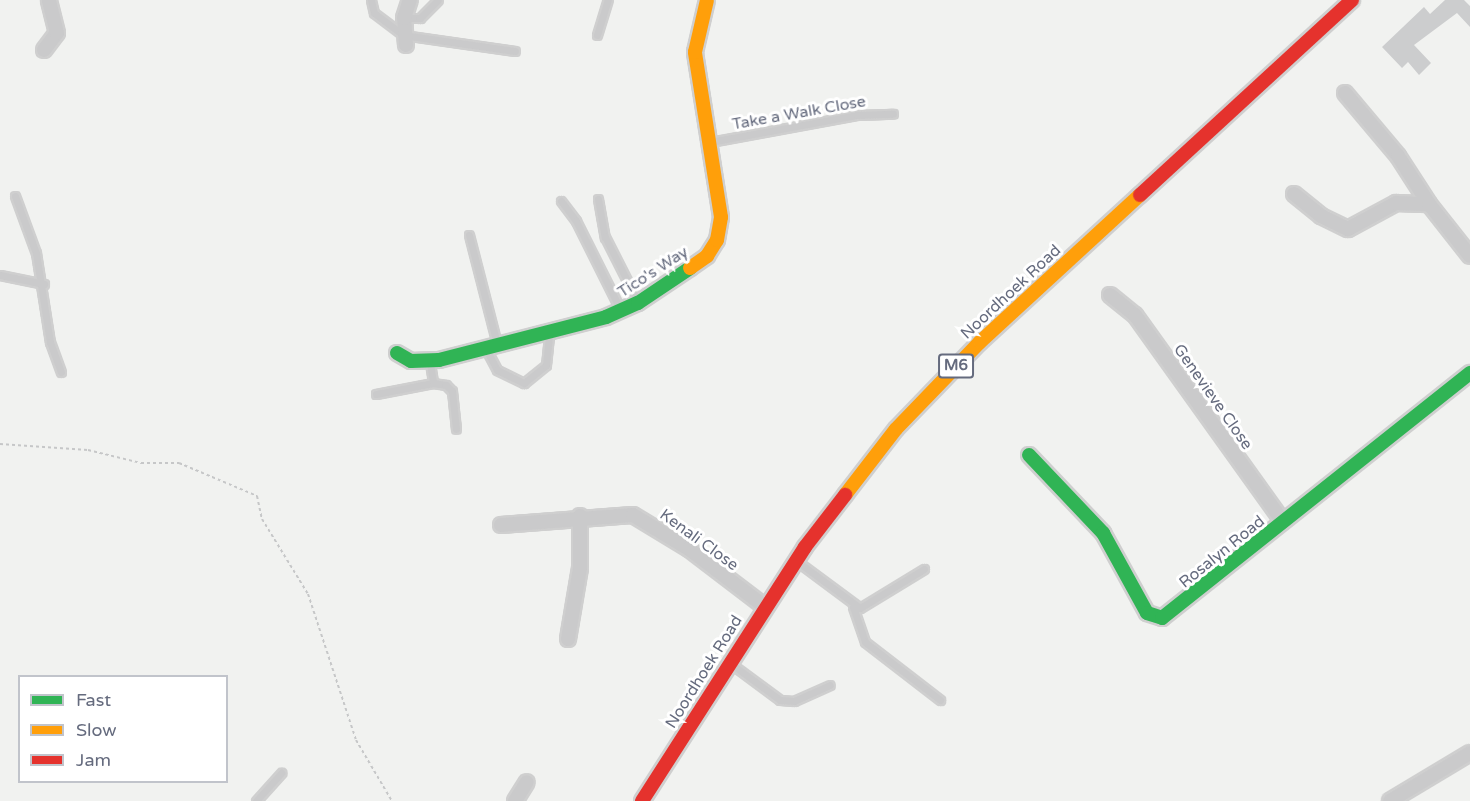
<!DOCTYPE html>
<style>
body{margin:0}
#map{position:relative;width:1470px;height:801px;overflow:hidden;background:#f1f2f0;font-family:"Varela Round",sans-serif}
div>[style]{position:absolute}
.building>*{inset:0;background:#cccdce}
.path>*{height:2px;margin-top:-1px;transform-origin:0;background:repeating-linear-gradient(90deg,#c6c7c8 0 3px,transparent 0 6px)}
.roads{filter:drop-shadow(2px 0 #cfcfcf) drop-shadow(-2px 0 #cfcfcf) drop-shadow(0 2px #cfcfcf) drop-shadow(0 -2px #cfcfcf)}
.lane>*{height:7px;margin:-3.5px;padding:0 3.5px;transform-origin:3.5px;border-radius:3.5px;background:#cacacb}
.street>*{height:14px;margin:-7px;padding:0 7px;transform-origin:7px;border-radius:7px;background:#cacacb}
.fast>*{height:14px;margin:-7px;padding:0 7px;transform-origin:7px;border-radius:7px;background:#30b455}
.slow>*{height:14px;margin:-7px;padding:0 7px;transform-origin:7px;border-radius:7px;background:#ff9f0a}
.jam>*{height:14px;margin:-7px;padding:0 7px;transform-origin:7px;border-radius:7px;background:#e5322d}
span{translate:-50% -50%;white-space:nowrap;text-align:center;line-height:1.15;-webkit-text-stroke:6px #fff;paint-order:stroke}
.shield-label span{padding:2px 4px;background:#fff;border:2px solid;border-radius:4px;-webkit-text-stroke-width:0}
.shield-label{font-size:15px;color:#656b7e;font-weight:700}
.street-label{font-size:16px;color:#656b7e}
.legend{position:absolute;left:18px;top:675px;width:210px;height:108px;box-sizing:border-box;background:#fff;border:2px solid #c1c4cb;margin:0;padding:8px 10px;list-style:none;font-size:18px;color:#656b7e}
.legend li{display:flex;align-items:center;gap:12px;height:30px}
.legend b{width:30px;border:2px solid #c1c4cb}
</style>
<div id="map">
<div class="building">
<div style="clip-path:polygon(1445px 0,1464px 0,1470px 6px,1470px 27px,1457px 13px,1414px 45px,1431px 63px,1419px 75px,1408px 62px,1402px 68px,1382px 47px,1424px 7px,1430px 14px)"></div>
</div>
<div class="path">
<div style="left:0;top:444px;width:88px;rotate:3.9deg"></div>
<div style="left:88px;top:450px;width:55px;rotate:13.8deg"></div>
<div style="left:141px;top:463px;width:38px"></div>
<div style="left:179px;top:463px;width:85px;rotate:22.9deg"></div>
<div style="left:257px;top:496px;width:24px;rotate:78deg"></div>
<div style="left:262px;top:519px;width:88px;rotate:58.5deg"></div>
<div style="left:308px;top:594px;width:154px;rotate:71.8deg"></div>
<div style="left:356px;top:740px;width:71px;rotate:59.5deg"></div>
</div>
<div class="roads">
<div class="lane">
<div style="left:371px;top:0;width:13px;rotate:77deg"></div>
<div style="left:374px;top:13px;width:36px;rotate:37deg"></div>
<div style="left:403px;top:35px;width:113px;rotate:8.1deg"></div>
<div style="left:404px;top:18px;width:16px"></div>
<div style="left:420px;top:18px;width:25px;rotate:-45deg"></div>
<div style="left:597px;top:35px;width:37px;rotate:-73deg"></div>
<div style="left:710px;top:142px;width:149px;rotate:-10.4deg"></div>
<div style="left:857px;top:115px;width:36px;rotate:-2deg"></div>
<div style="left:15px;top:196px;width:61px;rotate:69.8deg"></div>
<div style="left:36px;top:253px;width:90px;rotate:81.1deg"></div>
<div style="left:50px;top:342px;width:32px;rotate:70deg"></div>
<div style="left:598px;top:199px;width:39px;rotate:80deg"></div>
<div style="left:605px;top:237px;width:71px;rotate:63.1deg"></div>
<div style="left:561px;top:201px;width:25px;rotate:53deg"></div>
<div style="left:576px;top:221px;width:98px;rotate:63.4deg"></div>
<div style="left:469px;top:235px;width:113px;rotate:75.6deg"></div>
<div style="left:0;top:275px;width:45px;rotate:11.6deg"></div>
<div style="left:487px;top:351px;width:21px;rotate:62deg"></div>
<div style="left:497px;top:370px;width:30px;rotate:26deg"></div>
<div style="left:524px;top:383px;width:28px;rotate:-39deg"></div>
<div style="left:546px;top:365px;width:30px;rotate:-84deg"></div>
<div style="left:430px;top:363px;width:20px;rotate:81deg"></div>
<div style="left:376px;top:394px;width:58px;rotate:-10.9deg"></div>
<div style="left:433px;top:383px;width:13px;rotate:9deg"></div>
<div style="left:446px;top:385px;width:8px;rotate:45deg"></div>
<div style="left:452px;top:391px;width:38px;rotate:84deg"></div>
<div style="left:798px;top:562px;width:77px;rotate:36.6deg"></div>
<div style="left:860px;top:608px;width:75px;rotate:-31.4deg"></div>
<div style="left:853px;top:607px;width:37px;rotate:71deg"></div>
<div style="left:865px;top:642px;width:95px;rotate:37.7deg"></div>
<div style="left:734px;top:666px;width:57px;rotate:36.5deg"></div>
<div style="left:780px;top:700px;width:14px;rotate:4deg"></div>
<div style="left:794px;top:701px;width:39px;rotate:-24deg"></div>
<div style="left:256px;top:801px;width:38px;rotate:-48deg"></div>
</div>
<div class="street">
<div style="left:406px;top:45px;width:27px;rotate:-94deg"></div>
<div style="left:404px;top:18px;width:19px;rotate:-72deg"></div>
<div style="left:44px;top:50px;width:21px;rotate:-53deg"></div>
<div style="left:57px;top:33px;width:34px;rotate:-104deg"></div>
<div style="left:1345px;top:93px;width:82px;rotate:49.9deg"></div>
<div style="left:1398px;top:156px;width:57px;rotate:57.1deg"></div>
<div style="left:1294px;top:194px;width:35px;rotate:39deg"></div>
<div style="left:1321px;top:216px;width:30px;rotate:26deg"></div>
<div style="left:1348px;top:229px;width:55px;rotate:-28.4deg"></div>
<div style="left:1396px;top:203px;width:33px;rotate:2deg"></div>
<div style="left:1429px;top:204px;width:66px;rotate:51.7deg"></div>
<div style="left:1110px;top:295px;width:32px;rotate:39deg"></div>
<div style="left:1135px;top:315px;width:254px;rotate:54.4deg"></div>
<div style="left:501px;top:525px;width:132px;rotate:-4.3deg"></div>
<div style="left:633px;top:515px;width:66px;rotate:31.3deg"></div>
<div style="left:689px;top:549px;width:96px;rotate:37.3deg"></div>
<div style="left:568px;top:639px;width:72px;rotate:-80.4deg"></div>
<div style="left:580px;top:568px;width:52px;rotate:-90deg"></div>
<div style="left:515px;top:801px;width:22px;rotate:-58deg"></div>
<div style="left:1390px;top:801px;width:93px;rotate:-31deg"></div>
</div>
<div class="fast">
<div style="left:397px;top:353px;width:16px;rotate:30deg"></div>
<div style="left:411px;top:361px;width:28px;rotate:-2deg"></div>
<div style="left:439px;top:360px;width:172px;rotate:-14.4deg"></div>
<div style="left:606px;top:317px;width:35px;rotate:-24deg"></div>
<div style="left:638px;top:303px;width:63px;rotate:-33.9deg"></div>
<div style="left:1029px;top:455px;width:108px;rotate:46.5deg"></div>
<div style="left:1103px;top:533px;width:91px;rotate:61.2deg"></div>
<div style="left:1147px;top:613px;width:16px;rotate:18deg"></div>
<div style="left:1162px;top:618px;width:394px;rotate:-38.5deg"></div>
</div>
<div class="slow">
<div style="left:690px;top:268px;width:21px;rotate:-35deg"></div>
<div style="left:707px;top:256px;width:19px;rotate:-58deg"></div>
<div style="left:717px;top:240px;width:23px;rotate:-80deg"></div>
<div style="left:721px;top:217px;width:167px;rotate:-99deg"></div>
<div style="left:695px;top:52px;width:53px;rotate:-77deg"></div>
<div style="left:845px;top:495px;width:83px;rotate:-52.3deg"></div>
<div style="left:896px;top:429px;width:121px;rotate:-46deg"></div>
<div style="left:980px;top:342px;width:217px;rotate:-42.6deg"></div>
</div>
<div class="jam">
<div style="left:1140px;top:195px;width:288px;rotate:-42.6deg"></div>
<div style="left:642px;top:801px;width:302px;rotate:-57.3deg"></div>
<div style="left:805px;top:547px;width:66px;rotate:-52.4deg"></div>
</div>
</div>
<div class="shield-label">
<span style="left:956px;top:366px">M6</span>
</div>
<div class="street-label">
<span style="left:799px;top:113px;rotate:-10deg">Take a Walk Close</span>
<span style="left:653px;top:272px;rotate:-33deg">Tico's Way</span>
<span style="left:1011px;top:292px;rotate:-43deg">Noordhoek Road</span>
<span style="left:1213px;top:397px;rotate:55deg">Genevieve Close</span>
<span style="left:699px;top:540px;rotate:36deg">Kenali Close</span>
<span style="left:1222px;top:552px;rotate:-39deg">Rosalyn Road</span>
<span style="left:704px;top:672px;rotate:-58deg">Noordhoek Road</span>
</div>
<ul class="legend">
<li><b style="height:8px;background:#30b455"></b>Fast</li>
<li><b style="height:8px;background:#ff9f0a"></b>Slow</li>
<li><b style="height:8px;background:#e5322d"></b>Jam</li>
</ul>
</div>
